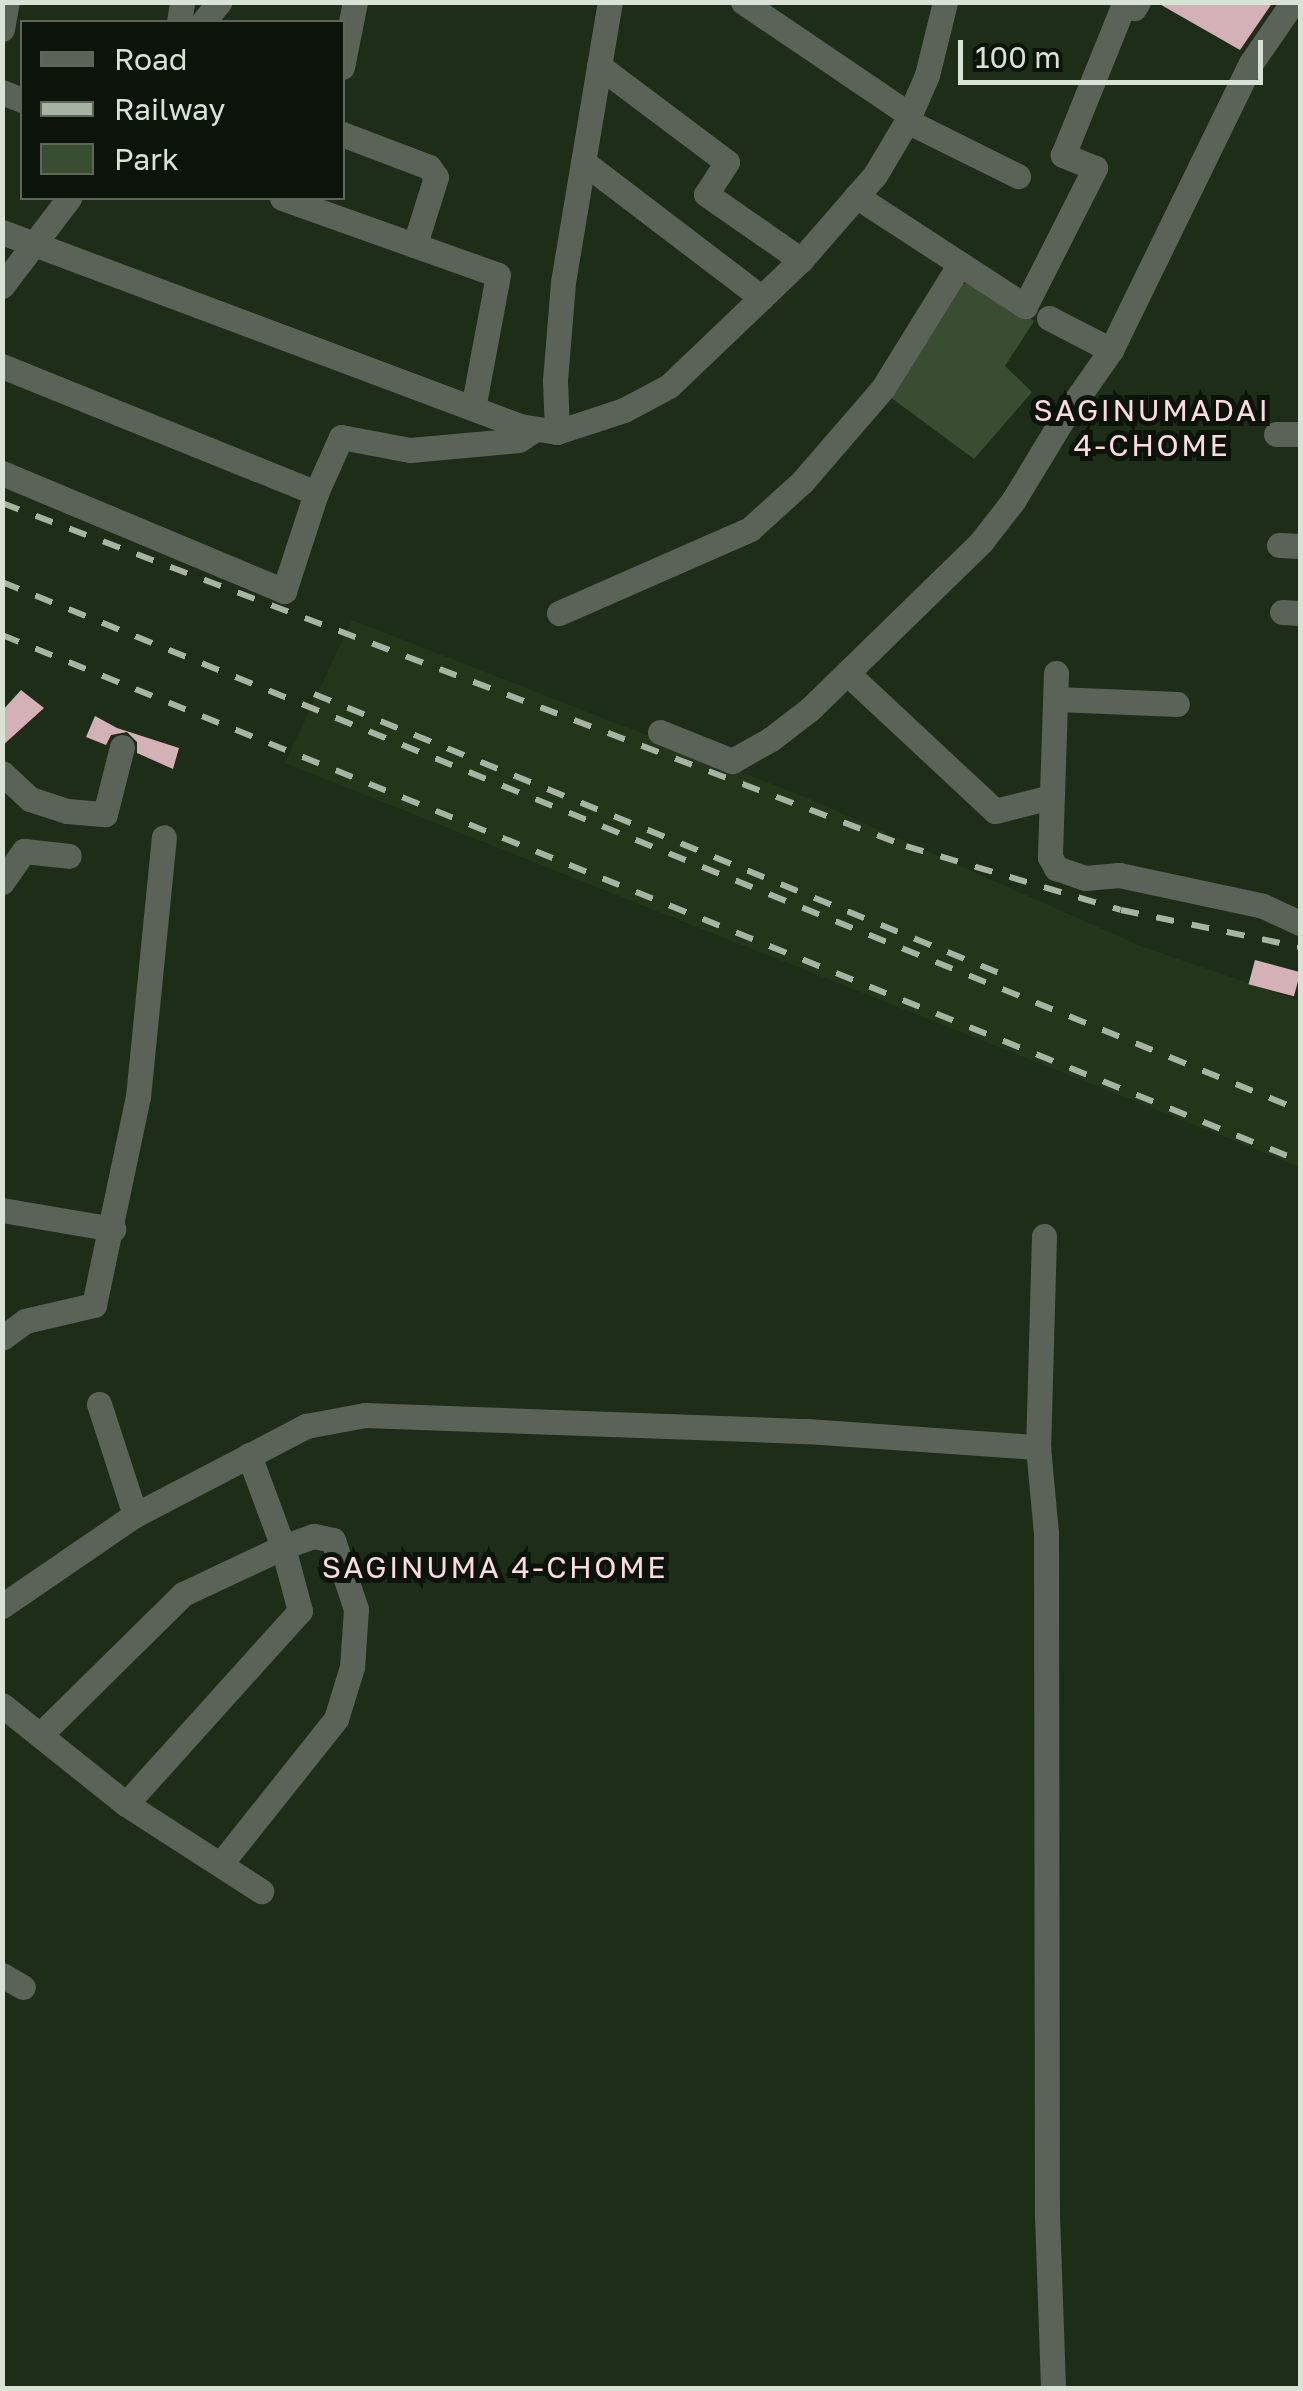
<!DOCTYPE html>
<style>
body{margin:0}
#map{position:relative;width:1303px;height:2391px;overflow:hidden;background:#1e2d17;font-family:"Golos Text",sans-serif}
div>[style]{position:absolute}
.built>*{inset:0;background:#23361a}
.green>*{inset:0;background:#394e30}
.building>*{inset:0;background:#d4b0b7;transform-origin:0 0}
.minor>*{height:25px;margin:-12.5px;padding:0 12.5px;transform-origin:12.5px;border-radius:12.5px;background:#5b6358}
.rail>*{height:6px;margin-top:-3px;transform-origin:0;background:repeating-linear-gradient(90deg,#a7b3a3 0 18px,transparent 0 36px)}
span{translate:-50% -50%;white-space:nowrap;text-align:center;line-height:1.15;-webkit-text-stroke:10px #0c130a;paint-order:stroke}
.neighbourhood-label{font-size:30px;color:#fdd9e0;letter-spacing:2.5px}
.frame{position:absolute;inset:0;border:5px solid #d9e3d5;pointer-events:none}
.legend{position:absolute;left:20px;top:20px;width:325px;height:180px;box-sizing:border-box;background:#0c130a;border:2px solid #5e665b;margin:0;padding:12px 18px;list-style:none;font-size:30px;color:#d9e3d5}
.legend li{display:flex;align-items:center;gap:20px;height:50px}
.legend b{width:50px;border:2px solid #5e665b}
.scale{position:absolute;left:958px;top:40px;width:305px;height:45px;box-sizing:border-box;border:5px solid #d9e3d5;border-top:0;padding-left:12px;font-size:30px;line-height:35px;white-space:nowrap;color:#d9e3d5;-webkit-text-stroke:8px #0c130a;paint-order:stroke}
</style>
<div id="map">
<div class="built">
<div style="clip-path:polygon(352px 620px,805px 797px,1143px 947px,1300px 1001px,1300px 1167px,285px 763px)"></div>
</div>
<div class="green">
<div style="clip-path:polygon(973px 282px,1034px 321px,1005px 366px,1032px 392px,974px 459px,886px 394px,962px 284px)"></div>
</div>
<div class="building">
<div style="clip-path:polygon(1156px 2px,1273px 2px,1240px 50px)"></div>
<div style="clip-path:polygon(21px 690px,44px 708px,2px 746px,2px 711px)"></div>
<div style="clip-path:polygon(95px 716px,117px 728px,179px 748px,173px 769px,137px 753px,137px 742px,127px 732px,111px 735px,106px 745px,86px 737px)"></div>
<div style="left:1255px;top:960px;width:47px;height:25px;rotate:15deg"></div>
</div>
<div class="minor">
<div style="left:743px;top:2px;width:202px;rotate:34.1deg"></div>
<div style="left:179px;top:22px;width:20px;rotate:-81deg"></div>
<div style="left:203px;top:22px;width:26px;rotate:-51deg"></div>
<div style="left:2px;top:29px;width:27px;rotate:-80deg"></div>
<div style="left:599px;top:66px;width:160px;rotate:36.9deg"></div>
<div style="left:727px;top:162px;width:38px;rotate:123deg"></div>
<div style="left:706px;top:194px;width:116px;rotate:34.8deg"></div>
<div style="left:342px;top:67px;width:66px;rotate:-78.7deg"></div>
<div style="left:2px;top:92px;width:22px;rotate:22deg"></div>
<div style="left:907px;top:121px;width:124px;rotate:26.4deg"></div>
<div style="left:342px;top:134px;width:93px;rotate:20.8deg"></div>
<div style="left:429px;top:167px;width:12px;rotate:55deg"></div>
<div style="left:436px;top:177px;width:70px;rotate:107.4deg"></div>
<div style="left:586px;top:164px;width:221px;rotate:37.3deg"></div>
<div style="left:856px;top:196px;width:202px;rotate:33.1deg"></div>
<div style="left:1025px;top:306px;width:155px;rotate:-63.1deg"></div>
<div style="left:1095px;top:168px;width:35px;rotate:-158deg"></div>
<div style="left:1063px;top:155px;width:163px;rotate:-68deg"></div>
<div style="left:1124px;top:4px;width:11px;rotate:22deg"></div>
<div style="left:1134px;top:8px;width:7px;rotate:-56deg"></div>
<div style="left:282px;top:198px;width:229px;rotate:19.6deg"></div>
<div style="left:498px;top:275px;width:135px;rotate:100.6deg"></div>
<div style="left:2px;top:232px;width:553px;rotate:20.53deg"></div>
<div style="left:520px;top:426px;width:37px;rotate:9deg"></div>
<div style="left:557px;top:432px;width:71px;rotate:-18.2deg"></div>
<div style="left:624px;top:410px;width:51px;rotate:-28.1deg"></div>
<div style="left:669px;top:386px;width:182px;rotate:-43.7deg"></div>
<div style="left:801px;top:260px;width:113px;rotate:-49deg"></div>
<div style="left:875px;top:175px;width:63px;rotate:-59.3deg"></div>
<div style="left:907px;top:121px;width:50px;rotate:-66.5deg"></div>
<div style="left:927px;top:75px;width:75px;rotate:-76.1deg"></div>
<div style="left:2px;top:286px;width:111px;rotate:-52.7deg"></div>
<div style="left:1049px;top:318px;width:70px;rotate:27.3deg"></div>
<div style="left:2px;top:366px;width:339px;rotate:22deg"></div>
<div style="left:557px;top:432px;width:52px;rotate:-92.2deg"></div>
<div style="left:555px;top:380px;width:98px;rotate:-85.3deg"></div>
<div style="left:563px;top:282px;width:284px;rotate:-80.5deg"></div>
<div style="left:1276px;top:434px;width:24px"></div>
<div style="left:2px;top:473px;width:306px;rotate:22.7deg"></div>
<div style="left:284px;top:591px;width:103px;rotate:-71.9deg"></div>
<div style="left:316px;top:493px;width:61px;rotate:-65.9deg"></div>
<div style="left:341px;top:437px;width:70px;rotate:10.7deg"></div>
<div style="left:410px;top:450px;width:109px;rotate:-5.2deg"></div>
<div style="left:519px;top:440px;width:18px;rotate:-34deg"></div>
<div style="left:1279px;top:545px;width:21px;rotate:3deg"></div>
<div style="left:1282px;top:612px;width:18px;rotate:3deg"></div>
<div style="left:559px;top:613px;width:209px;rotate:-23.7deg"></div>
<div style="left:750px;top:529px;width:70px;rotate:-42.1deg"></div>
<div style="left:802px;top:482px;width:124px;rotate:-49.2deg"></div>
<div style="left:883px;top:388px;width:146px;rotate:-58.2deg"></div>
<div style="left:847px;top:673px;width:202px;rotate:43deg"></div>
<div style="left:995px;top:811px;width:58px;rotate:-14deg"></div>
<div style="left:1056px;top:673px;width:184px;rotate:91.9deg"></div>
<div style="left:1050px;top:857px;width:13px;rotate:61deg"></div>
<div style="left:1056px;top:868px;width:31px;rotate:19deg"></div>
<div style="left:1085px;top:878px;width:34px;rotate:-5deg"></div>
<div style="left:1119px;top:875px;width:147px;rotate:12.1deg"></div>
<div style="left:1263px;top:906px;width:41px;rotate:24.7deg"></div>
<div style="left:1057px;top:699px;width:120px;rotate:2.4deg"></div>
<div style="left:660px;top:732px;width:78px;rotate:21.9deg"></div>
<div style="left:732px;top:761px;width:45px;rotate:-29.4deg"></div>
<div style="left:771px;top:739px;width:49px;rotate:-37.6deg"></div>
<div style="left:810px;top:709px;width:239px;rotate:-44.3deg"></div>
<div style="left:981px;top:542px;width:52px;rotate:-52deg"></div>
<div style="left:1013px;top:501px;width:95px;rotate:-58.8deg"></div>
<div style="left:1062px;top:420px;width:85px;rotate:-55deg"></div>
<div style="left:1111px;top:350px;width:319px;rotate:-64deg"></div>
<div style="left:1251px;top:63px;width:74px;rotate:-55.5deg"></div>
<div style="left:2px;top:773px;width:38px;rotate:43deg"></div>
<div style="left:30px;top:799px;width:39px;rotate:18deg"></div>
<div style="left:67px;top:811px;width:38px;rotate:5deg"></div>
<div style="left:105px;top:814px;width:69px;rotate:-75.8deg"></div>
<div style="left:2px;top:882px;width:38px;rotate:-55deg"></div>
<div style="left:24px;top:851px;width:45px;rotate:6.3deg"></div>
<div style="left:2px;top:1210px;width:113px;rotate:9.7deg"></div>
<div style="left:1044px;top:1236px;width:211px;rotate:91.6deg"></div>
<div style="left:1038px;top:1447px;width:86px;rotate:84.7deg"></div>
<div style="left:1046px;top:1533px;width:682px;rotate:89.92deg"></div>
<div style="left:1047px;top:2215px;width:173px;rotate:88deg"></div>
<div style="left:2px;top:1338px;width:29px;rotate:-36deg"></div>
<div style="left:25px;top:1321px;width:71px;rotate:-13.1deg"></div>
<div style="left:94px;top:1305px;width:213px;rotate:-78.1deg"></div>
<div style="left:138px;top:1097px;width:261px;rotate:-84.3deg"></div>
<div style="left:99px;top:1404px;width:117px;rotate:72deg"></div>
<div style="left:2px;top:1606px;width:161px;rotate:-34.4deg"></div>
<div style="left:135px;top:1515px;width:193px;rotate:-27.5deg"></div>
<div style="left:306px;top:1426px;width:60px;rotate:-10.6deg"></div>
<div style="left:365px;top:1415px;width:442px;rotate:2.1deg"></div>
<div style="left:807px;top:1431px;width:232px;rotate:4deg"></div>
<div style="left:2px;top:1705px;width:159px;rotate:38.6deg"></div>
<div style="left:126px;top:1804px;width:161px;rotate:32.8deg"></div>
<div style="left:40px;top:1735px;width:201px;rotate:-44.6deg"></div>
<div style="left:183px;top:1594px;width:110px;rotate:-25.2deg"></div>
<div style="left:283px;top:1547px;width:33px;rotate:-20deg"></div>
<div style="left:314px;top:1536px;width:19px;rotate:12deg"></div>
<div style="left:333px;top:1540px;width:73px;rotate:71.6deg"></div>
<div style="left:356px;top:1609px;width:58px;rotate:93.9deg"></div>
<div style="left:352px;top:1667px;width:54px;rotate:107.1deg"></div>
<div style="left:336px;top:1719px;width:186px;rotate:128.5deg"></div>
<div style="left:126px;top:1804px;width:260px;rotate:-48deg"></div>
<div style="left:300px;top:1611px;width:66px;rotate:-104.9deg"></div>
<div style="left:283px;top:1547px;width:98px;rotate:-110.3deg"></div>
<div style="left:2px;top:1975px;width:24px;rotate:30deg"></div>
</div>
<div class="rail">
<div style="left:2px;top:503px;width:967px;rotate:20.78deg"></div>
<div style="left:906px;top:846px;width:224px;rotate:16.6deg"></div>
<div style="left:1121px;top:910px;width:183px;rotate:11.7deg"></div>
<div style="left:2px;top:582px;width:1401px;rotate:22.14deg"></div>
<div style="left:2px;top:635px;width:1401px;rotate:22.06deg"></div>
<div style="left:314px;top:694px;width:745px;rotate:22.16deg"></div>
</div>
<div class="neighbourhood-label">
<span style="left:1152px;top:427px">SAGINUMADAI<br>4-CHOME</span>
<span style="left:495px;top:1567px">SAGINUMA 4-CHOME</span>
</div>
<div class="frame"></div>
<ul class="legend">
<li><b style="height:12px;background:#5b6358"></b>Road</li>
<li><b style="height:12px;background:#a7b3a3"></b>Railway</li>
<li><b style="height:28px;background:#394e30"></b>Park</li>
</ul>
<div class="scale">100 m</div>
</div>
